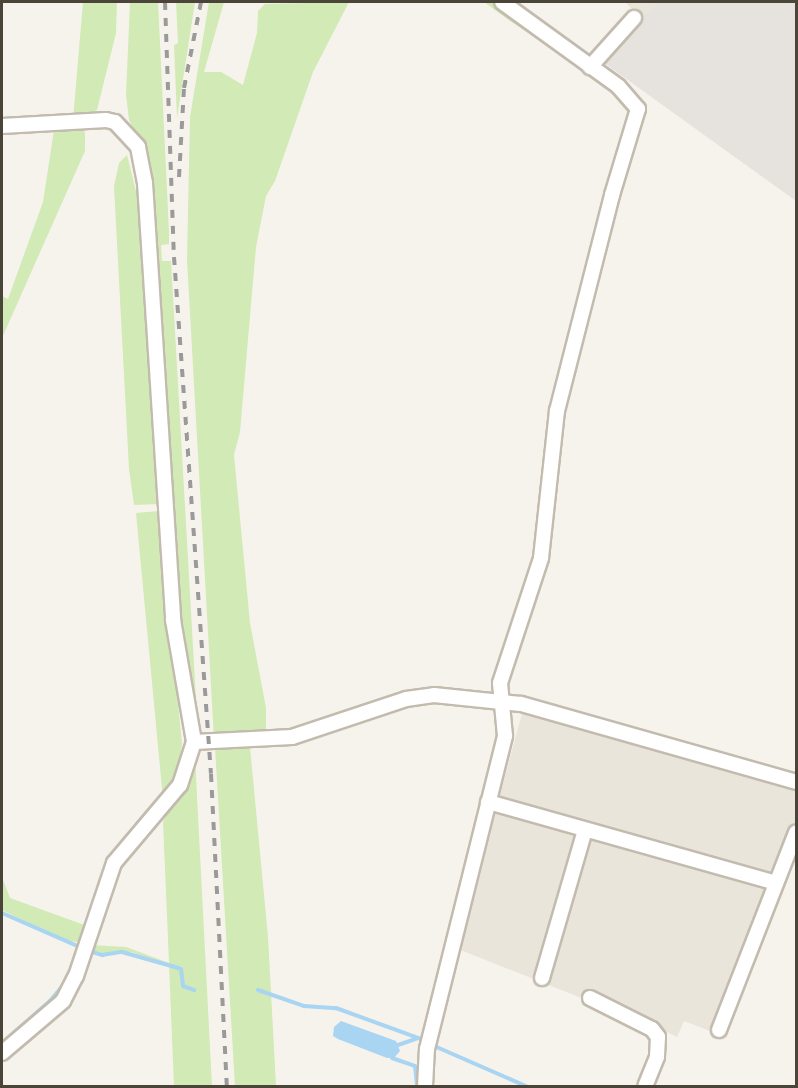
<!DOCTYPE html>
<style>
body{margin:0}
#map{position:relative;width:798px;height:1088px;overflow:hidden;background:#f6f3ec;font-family:"Fira Sans Condensed",sans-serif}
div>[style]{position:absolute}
.residential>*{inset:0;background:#eae5da}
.industrial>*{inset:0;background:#e6e2dd}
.green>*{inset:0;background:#d2eab5}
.water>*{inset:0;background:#a9d4f2}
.stream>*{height:4px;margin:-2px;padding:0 2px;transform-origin:2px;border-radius:2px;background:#a9d4f2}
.roads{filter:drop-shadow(2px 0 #c2bbae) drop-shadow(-2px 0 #c2bbae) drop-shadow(0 2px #c2bbae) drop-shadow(0 -2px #c2bbae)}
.street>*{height:14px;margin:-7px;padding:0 7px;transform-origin:7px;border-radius:7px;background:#fff}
.rail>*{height:4px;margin-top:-2px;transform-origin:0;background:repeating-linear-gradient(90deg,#9a9a9a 0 8px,transparent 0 16px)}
span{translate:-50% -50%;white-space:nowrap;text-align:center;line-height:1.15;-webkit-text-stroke:4.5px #fff;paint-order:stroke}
.frame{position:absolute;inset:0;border:3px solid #4b4439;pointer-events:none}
</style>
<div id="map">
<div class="residential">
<div style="clip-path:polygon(625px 2px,659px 2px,643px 20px)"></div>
<div style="clip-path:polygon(523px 710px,796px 787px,796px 820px,715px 1033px,684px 1021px,677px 1037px,588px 992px,584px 999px,458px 949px)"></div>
</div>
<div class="industrial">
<div style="clip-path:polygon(659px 2px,796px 2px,796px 201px,600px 60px)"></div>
</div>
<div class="green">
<div style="clip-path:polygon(83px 2px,117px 2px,116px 33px,97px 110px,73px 120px)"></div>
<div style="clip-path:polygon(130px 2px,158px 2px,169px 232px,169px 244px,161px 245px,162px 261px,171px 261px,198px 734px,182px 668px,150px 176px,147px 158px,129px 120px,126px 95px)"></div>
<div style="clip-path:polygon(176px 2px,195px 2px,177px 118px,174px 45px,178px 43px)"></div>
<div style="clip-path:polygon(209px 2px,224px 2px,204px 72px,221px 72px,243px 85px,257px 33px,258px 11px,265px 4px,349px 2px,313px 72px,275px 181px,266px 196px,256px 247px,240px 432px,234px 455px,250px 623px,266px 708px,266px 734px,214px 739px,187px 260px,190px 117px)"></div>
<div style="clip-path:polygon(484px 2px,496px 2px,616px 90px,510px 21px)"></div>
<div style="clip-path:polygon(78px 128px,85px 132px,85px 151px,2px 338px,2px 296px,8px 299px,43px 202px,54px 130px)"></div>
<div style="clip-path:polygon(127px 155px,140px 207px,159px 504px,134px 505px,129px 469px,114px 186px,119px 163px)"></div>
<div style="clip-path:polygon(159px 511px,182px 744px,179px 767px,163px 799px,136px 513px)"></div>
<div style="clip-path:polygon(215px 747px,250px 747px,268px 937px,276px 1086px,235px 1086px)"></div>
<div style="clip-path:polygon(195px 757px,212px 1086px,174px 1086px,169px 965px,131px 952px,101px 954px,88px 950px,90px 945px,126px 947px,169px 963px,163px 822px)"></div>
<div style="clip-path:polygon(2px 877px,10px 898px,87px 926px,81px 943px,61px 939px,2px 910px)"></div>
</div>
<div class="water">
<div style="clip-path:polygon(341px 1021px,396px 1041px,400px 1051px,394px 1058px,387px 1058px,338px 1039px,333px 1036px,334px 1027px)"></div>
</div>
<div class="stream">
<div style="left:2px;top:913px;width:87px;rotate:23.6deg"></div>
<div style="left:89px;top:951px;width:14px;rotate:17deg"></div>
<div style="left:102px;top:955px;width:20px;rotate:-9deg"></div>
<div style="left:122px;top:952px;width:55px;rotate:15.8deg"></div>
<div style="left:175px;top:967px;width:6px;rotate:18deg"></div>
<div style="left:181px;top:969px;width:17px;rotate:83deg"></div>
<div style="left:183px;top:986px;width:12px;rotate:20deg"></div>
<div style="left:258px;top:990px;width:49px;rotate:19.2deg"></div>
<div style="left:304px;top:1006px;width:32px;rotate:4deg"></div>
<div style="left:336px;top:1008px;width:96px;rotate:20.1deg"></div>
<div style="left:2px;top:1043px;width:64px;rotate:-41.2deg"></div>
<div style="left:50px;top:1001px;width:25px;rotate:-50deg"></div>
<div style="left:398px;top:1045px;width:21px;rotate:-19deg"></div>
<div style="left:432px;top:1045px;width:103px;rotate:23.6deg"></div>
<div style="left:392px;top:1058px;width:24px;rotate:19deg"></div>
<div style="left:415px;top:1066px;width:20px;rotate:84deg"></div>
</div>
<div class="roads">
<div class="street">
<div style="left:590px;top:67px;width:66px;rotate:-48.1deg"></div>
<div style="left:2px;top:126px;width:104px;rotate:-3.3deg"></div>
<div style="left:106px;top:120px;width:9px;rotate:13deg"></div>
<div style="left:115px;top:122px;width:34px;rotate:47deg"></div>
<div style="left:138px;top:147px;width:37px;rotate:79deg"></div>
<div style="left:145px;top:183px;width:438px;rotate:86.3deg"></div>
<div style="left:173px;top:620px;width:124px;rotate:80.2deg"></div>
<div style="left:488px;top:802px;width:299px;rotate:15.7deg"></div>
<div style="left:542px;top:978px;width:154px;rotate:-73.8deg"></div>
<div style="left:590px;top:998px;width:69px;rotate:26.6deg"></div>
<div style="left:652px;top:1029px;width:10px;rotate:53deg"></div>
<div style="left:658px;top:1037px;width:20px;rotate:93deg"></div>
<div style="left:657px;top:1057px;width:31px;rotate:112deg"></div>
<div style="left:719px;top:1030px;width:212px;rotate:-68.7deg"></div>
<div style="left:2px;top:1053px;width:80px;rotate:-40.4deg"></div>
<div style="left:63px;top:1001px;width:28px;rotate:-63deg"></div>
<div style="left:76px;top:976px;width:119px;rotate:-71.4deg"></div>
<div style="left:114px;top:863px;width:102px;rotate:-49.8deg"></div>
<div style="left:180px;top:785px;width:45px;rotate:-72deg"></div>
<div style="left:194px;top:742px;width:98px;rotate:-2.9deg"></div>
<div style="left:292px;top:737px;width:120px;rotate:-18.4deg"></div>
<div style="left:406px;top:699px;width:28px;rotate:-8deg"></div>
<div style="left:434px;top:695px;width:87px;rotate:5.9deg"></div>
<div style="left:521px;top:704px;width:286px;rotate:15.8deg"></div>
<div style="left:425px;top:1086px;width:37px;rotate:-87deg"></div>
<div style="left:427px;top:1049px;width:323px;rotate:-76deg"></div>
<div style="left:505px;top:736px;width:53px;rotate:-95.4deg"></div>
<div style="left:500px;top:683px;width:132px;rotate:-71.8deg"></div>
<div style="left:541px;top:558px;width:148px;rotate:-83.8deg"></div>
<div style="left:557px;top:411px;width:223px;rotate:-75.7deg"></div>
<div style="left:612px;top:195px;width:90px;rotate:-73.2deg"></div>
<div style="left:638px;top:109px;width:30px;rotate:-131deg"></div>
<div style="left:618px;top:86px;width:143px;rotate:-144.1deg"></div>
</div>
</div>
<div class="rail">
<div style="left:165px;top:2px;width:255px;rotate:88deg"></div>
<div style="left:174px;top:257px;width:518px;rotate:85.91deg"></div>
<div style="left:211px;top:774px;width:312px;rotate:87.1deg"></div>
<div style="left:179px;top:177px;width:89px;rotate:-86.8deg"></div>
<div style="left:184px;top:88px;width:88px;rotate:-78.8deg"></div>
</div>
<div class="frame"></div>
</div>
